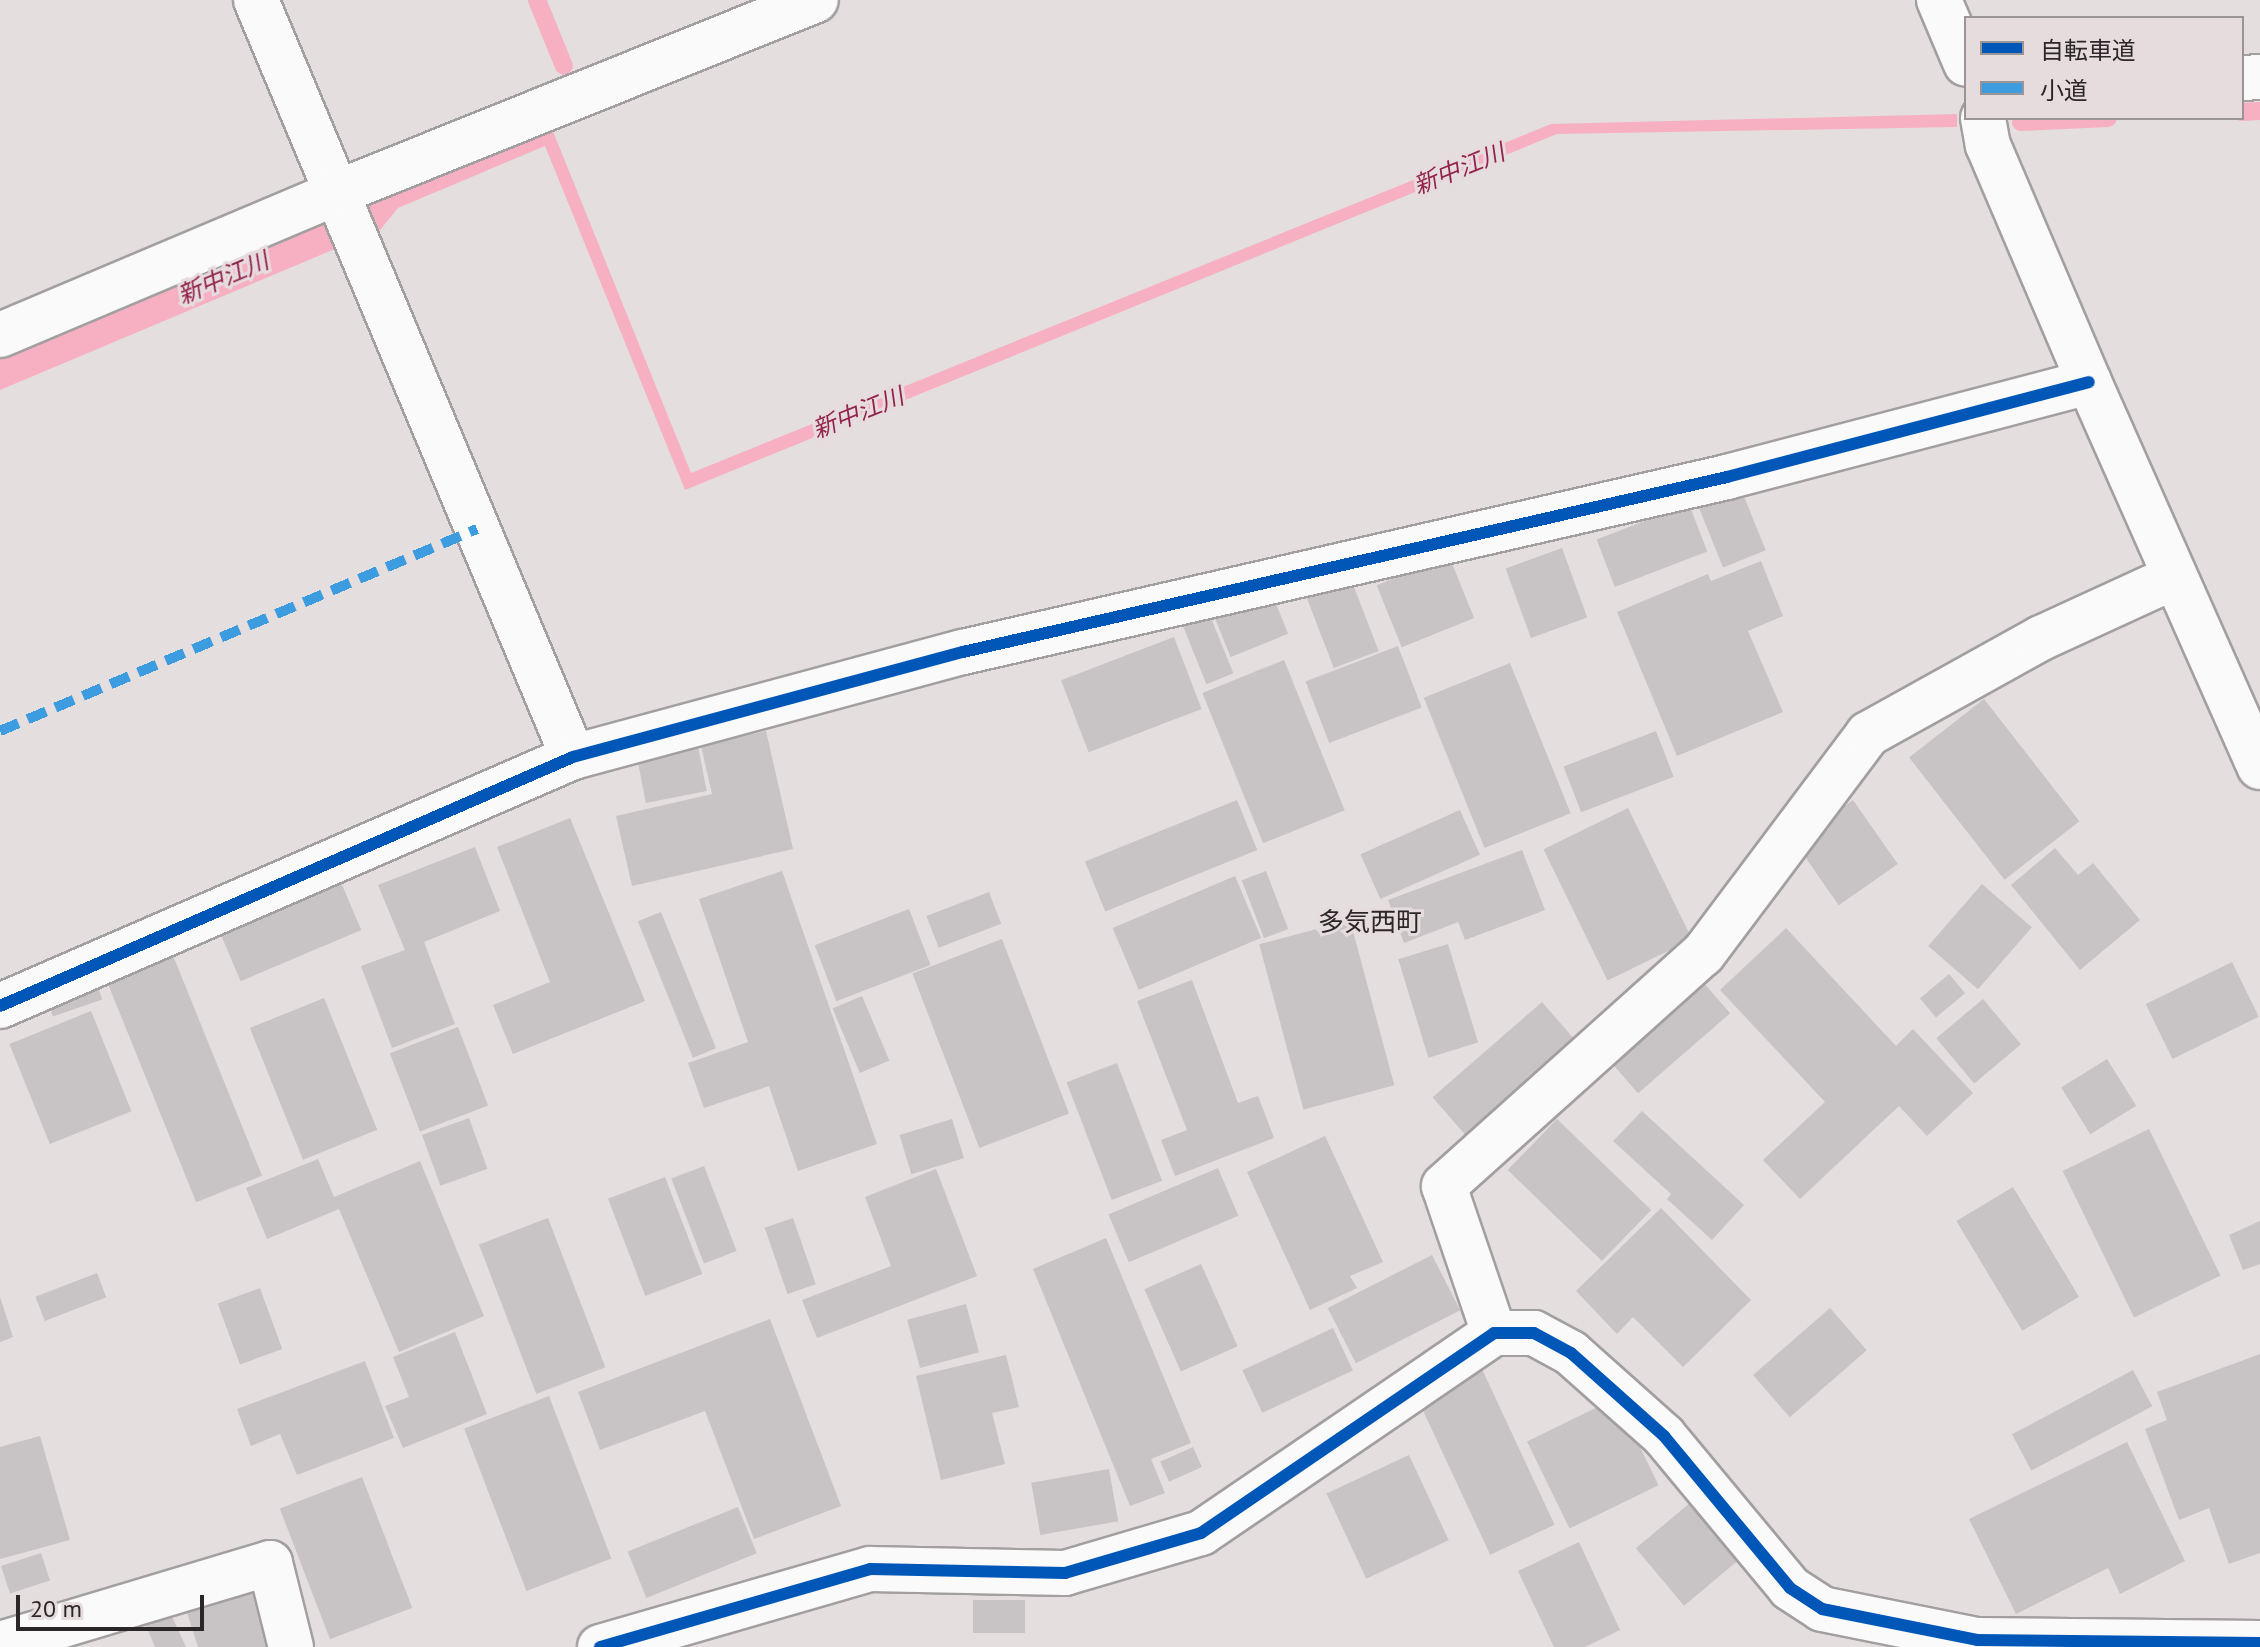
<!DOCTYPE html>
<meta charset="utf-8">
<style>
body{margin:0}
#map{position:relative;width:2260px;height:1647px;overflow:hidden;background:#e4dedf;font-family:"PT Sans","Noto Sans JP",sans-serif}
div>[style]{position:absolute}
.water>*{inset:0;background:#f6b0c2}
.stream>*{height:18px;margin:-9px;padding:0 9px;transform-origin:9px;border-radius:9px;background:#f6b0c2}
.building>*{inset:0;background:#c8c3c4;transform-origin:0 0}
.roads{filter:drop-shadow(2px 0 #a39fa0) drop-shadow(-2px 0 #a39fa0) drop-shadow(0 2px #a39fa0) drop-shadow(0 -2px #a39fa0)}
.minor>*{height:44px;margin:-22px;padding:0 22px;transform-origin:22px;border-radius:22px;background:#fbfafa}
.quiet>*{height:10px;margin-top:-5px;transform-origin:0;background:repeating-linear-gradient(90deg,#3d9ce0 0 20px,transparent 0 30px)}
.cycleway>*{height:12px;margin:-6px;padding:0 6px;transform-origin:6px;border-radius:6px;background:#0057b8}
span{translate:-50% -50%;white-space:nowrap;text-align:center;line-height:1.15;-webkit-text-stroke:6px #e6dcde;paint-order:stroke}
.water-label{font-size:24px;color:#93234c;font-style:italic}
.quarter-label{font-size:26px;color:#2b2728}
.legend{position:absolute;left:1964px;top:16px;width:280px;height:104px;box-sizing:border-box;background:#e6dcde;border:2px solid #9b9495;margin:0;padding:10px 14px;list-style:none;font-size:24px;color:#2b2728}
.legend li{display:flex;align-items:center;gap:16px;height:40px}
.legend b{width:40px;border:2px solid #9b9495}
.scale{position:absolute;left:16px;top:1595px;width:188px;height:36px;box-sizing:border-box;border:4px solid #2b2728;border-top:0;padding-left:10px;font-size:24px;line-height:28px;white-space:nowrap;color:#2b2728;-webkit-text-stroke:6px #e6dcde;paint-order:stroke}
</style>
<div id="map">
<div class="water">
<div style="clip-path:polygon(1957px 114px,1957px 127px,1557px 134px,685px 490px,545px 146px,398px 208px,380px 230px,0 390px,0 358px,550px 124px,691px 473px,1551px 124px)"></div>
</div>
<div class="stream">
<div style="left:537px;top:0;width:71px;rotate:67.8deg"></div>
<div style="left:2242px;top:112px;width:18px;rotate:-3deg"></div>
<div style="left:2021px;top:122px;width:87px;rotate:-2.6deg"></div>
</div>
<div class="building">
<div style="left:1741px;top:489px;width:66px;height:46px;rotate:68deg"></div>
<div style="left:1689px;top:504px;width:51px;height:99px;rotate:69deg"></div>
<div style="left:1562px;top:548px;width:74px;height:60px;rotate:70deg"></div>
<div style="left:1449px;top:556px;width:67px;height:78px;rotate:68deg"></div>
<div style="clip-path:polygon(1761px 561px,1783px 616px,1748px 631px,1783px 712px,1677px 756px,1617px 612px,1708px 574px,1711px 581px)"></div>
<div style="left:1351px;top:579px;width:77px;height:48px;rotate:69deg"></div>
<div style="left:1272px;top:594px;width:43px;height:62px;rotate:68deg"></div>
<div style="left:1209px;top:613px;width:65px;height:29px;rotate:68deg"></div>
<div style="left:1174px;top:637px;width:77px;height:121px;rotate:69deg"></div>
<div style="left:1398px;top:646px;width:66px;height:99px;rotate:69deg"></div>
<div style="left:1284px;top:660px;width:162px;height:88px;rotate:68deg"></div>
<div style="left:1510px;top:663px;width:162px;height:93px;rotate:68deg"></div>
<div style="left:1984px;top:699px;width:155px;height:95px;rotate:52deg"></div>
<div style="clip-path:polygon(766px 731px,793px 849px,632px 886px,616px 816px,712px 794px,701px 746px)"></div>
<div style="left:1656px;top:731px;width:49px;height:99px;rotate:69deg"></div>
<div style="left:697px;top:741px;width:51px;height:62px;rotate:79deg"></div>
<div style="left:1237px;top:800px;width:54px;height:164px;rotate:68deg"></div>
<div style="left:1853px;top:800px;width:78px;height:72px;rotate:55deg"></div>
<div style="left:1628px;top:808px;width:146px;height:94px;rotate:64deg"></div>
<div style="left:1460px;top:810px;width:49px;height:109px;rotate:66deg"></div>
<div style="clip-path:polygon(570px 818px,645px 1001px,513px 1054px,493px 1005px,550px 982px,497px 847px)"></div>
<div style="clip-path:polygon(475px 847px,500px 911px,424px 942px,455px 1024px,392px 1048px,361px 966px,405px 950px,378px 885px)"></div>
<div style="clip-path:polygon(2055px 848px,2078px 875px,2093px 863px,2140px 920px,2080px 970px,2011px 885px)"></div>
<div style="clip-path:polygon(1522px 850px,1545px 910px,1465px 940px,1458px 922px,1404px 943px,1388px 900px)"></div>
<div style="clip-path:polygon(782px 871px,877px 1144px,798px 1171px,769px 1086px,704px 1108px,688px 1063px,748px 1042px,699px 899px)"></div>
<div style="left:1266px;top:871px;width:62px;height:26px;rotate:69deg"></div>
<div style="left:337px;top:873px;width:62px;height:131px;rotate:67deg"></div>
<div style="left:1235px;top:876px;width:67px;height:133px;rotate:67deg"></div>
<div style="left:1982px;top:884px;width:66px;height:82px;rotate:41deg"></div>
<div style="left:989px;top:892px;width:34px;height:67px;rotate:69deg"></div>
<div style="left:909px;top:909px;width:60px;height:101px;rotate:69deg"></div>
<div style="left:661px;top:912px;width:147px;height:25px;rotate:68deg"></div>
<div style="left:1350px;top:920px;width:171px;height:94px;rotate:75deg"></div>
<div style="clip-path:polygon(1786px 928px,1896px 1046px,1913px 1029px,1973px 1093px,1927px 1136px,1899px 1106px,1800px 1199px,1763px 1160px,1825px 1102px,1720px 990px)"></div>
<div style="left:1002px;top:939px;width:187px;height:96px;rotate:69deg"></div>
<div style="left:168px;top:943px;width:251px;height:71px;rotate:68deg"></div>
<div style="left:1448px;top:944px;width:103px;height:52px;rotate:73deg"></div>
<div style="left:2232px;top:962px;width:61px;height:96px;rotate:64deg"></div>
<div style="left:93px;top:973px;width:28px;height:52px;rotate:71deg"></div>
<div style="left:1696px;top:974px;width:52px;height:122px;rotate:49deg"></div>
<div style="left:1949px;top:974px;width:25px;height:38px;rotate:50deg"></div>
<div style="clip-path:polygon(1192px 980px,1238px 1103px,1258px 1096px,1274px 1138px,1175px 1176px,1161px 1140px,1187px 1130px,1137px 1001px)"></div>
<div style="left:862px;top:996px;width:70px;height:32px;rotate:67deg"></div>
<div style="left:324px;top:998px;width:142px;height:80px;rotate:68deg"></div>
<div style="left:1983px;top:999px;width:59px;height:61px;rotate:50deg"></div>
<div style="left:1542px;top:1002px;width:55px;height:145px;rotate:49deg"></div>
<div style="left:91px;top:1011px;width:108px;height:88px;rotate:68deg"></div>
<div style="left:458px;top:1027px;width:84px;height:73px;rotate:69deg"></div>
<div style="left:2107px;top:1059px;width:55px;height:54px;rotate:58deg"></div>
<div style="left:1117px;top:1063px;width:126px;height:54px;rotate:69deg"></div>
<div style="clip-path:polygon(1642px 1111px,1744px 1205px,1712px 1240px,1667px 1199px,1671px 1194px,1613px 1141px)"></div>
<div style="left:469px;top:1118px;width:54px;height:50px;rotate:70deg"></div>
<div style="left:952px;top:1119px;width:41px;height:55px;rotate:73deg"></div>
<div style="left:1557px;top:1119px;width:131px;height:71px;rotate:44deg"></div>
<div style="left:2149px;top:1129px;width:163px;height:96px;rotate:64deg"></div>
<div style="clip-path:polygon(1325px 1136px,1383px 1262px,1350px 1276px,1357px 1288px,1310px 1310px,1247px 1172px)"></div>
<div style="clip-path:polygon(318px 1159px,334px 1197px,420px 1161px,484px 1316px,399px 1352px,339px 1209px,267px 1239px,246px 1188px)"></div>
<div style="left:704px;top:1166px;width:91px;height:35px;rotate:69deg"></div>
<div style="left:1218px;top:1168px;width:52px;height:119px;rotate:67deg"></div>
<div style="clip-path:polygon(936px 1169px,977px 1276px,817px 1338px,802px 1300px,891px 1266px,865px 1197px)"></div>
<div style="left:665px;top:1177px;width:104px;height:61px;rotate:69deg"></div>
<div style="left:2013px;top:1187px;width:128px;height:66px;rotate:59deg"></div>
<div style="clip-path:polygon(1661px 1208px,1751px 1300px,1683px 1367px,1633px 1317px,1617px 1334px,1576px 1291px)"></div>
<div style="left:548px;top:1218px;width:160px;height:74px;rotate:69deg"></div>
<div style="left:793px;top:1218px;width:70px;height:30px;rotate:71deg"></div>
<div style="clip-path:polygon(2260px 1221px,2260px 1264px,2243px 1270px,2229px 1235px)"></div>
<div style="clip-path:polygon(1106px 1238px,1191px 1443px,1151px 1459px,1165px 1493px,1130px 1506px,1033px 1269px)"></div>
<div style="left:1432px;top:1255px;width:62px;height:117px;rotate:63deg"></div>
<div style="left:1201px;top:1264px;width:90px;height:62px;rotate:66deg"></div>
<div style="left:97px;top:1273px;width:26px;height:66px;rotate:69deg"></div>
<div style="left:260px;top:1288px;width:65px;height:45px;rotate:70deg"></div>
<div style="clip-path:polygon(0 1297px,13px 1337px,0 1342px)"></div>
<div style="left:966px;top:1304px;width:50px;height:61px;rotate:75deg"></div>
<div style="left:1830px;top:1308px;width:56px;height:102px;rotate:49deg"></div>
<div style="clip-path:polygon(770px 1319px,841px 1506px,754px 1539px,705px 1411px,600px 1450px,578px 1392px)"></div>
<div style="left:1333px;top:1328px;width:47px;height:100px;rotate:65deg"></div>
<div style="clip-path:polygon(455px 1332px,487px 1414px,403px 1448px,385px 1406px,409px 1397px,393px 1357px)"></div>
<div style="clip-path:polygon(2260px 1354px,2260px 1553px,2229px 1564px,2209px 1508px,2179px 1520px,2145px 1429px,2167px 1420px,2157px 1392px)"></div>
<div style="clip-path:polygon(1006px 1355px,1019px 1407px,992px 1413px,1005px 1464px,941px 1480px,916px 1376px)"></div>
<div style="clip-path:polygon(365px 1361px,394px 1438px,297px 1475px,280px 1434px,251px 1446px,237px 1409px)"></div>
<div style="left:1481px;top:1367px;width:174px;height:71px;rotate:65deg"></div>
<div style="left:2133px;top:1370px;width:41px;height:137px;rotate:62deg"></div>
<div style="left:549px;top:1396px;width:174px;height:91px;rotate:69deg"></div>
<div style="left:1616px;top:1398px;width:97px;height:99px;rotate:64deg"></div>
<div style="clip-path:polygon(40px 1436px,70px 1540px,0 1559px,0 1447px)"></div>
<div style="clip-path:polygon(2127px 1442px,2185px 1561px,2120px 1594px,2108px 1568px,2016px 1614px,1969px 1519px)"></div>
<div style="left:1193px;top:1447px;width:22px;height:36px;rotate:66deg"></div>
<div style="left:1409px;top:1455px;width:94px;height:91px;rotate:65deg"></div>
<div style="left:1109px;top:1469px;width:53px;height:79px;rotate:80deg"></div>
<div style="left:362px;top:1477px;width:140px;height:88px;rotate:69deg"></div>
<div style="left:1691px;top:1502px;width:75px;height:72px;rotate:50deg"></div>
<div style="left:738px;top:1507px;width:50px;height:119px;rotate:68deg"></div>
<div style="clip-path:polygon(1579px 1542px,1620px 1630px,1585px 1647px,1554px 1647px,1518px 1571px)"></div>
<div style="left:41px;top:1553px;width:29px;height:42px;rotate:72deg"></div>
<div style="clip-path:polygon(255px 1577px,277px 1647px,198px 1647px,183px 1600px)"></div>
<div style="left:973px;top:1600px;width:52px;height:33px"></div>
<div style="clip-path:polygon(169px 1610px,186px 1647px,155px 1647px,144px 1621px)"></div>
</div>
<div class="roads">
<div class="minor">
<div style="left:256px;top:0;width:821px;rotate:67.28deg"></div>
<div style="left:1939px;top:0;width:69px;rotate:67.1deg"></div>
<div style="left:2242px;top:78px;width:18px;rotate:-3deg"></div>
<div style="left:1983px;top:118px;width:27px;rotate:80deg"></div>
<div style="left:1988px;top:145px;width:258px;rotate:66.9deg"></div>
<div style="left:2089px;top:382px;width:421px;rotate:66.1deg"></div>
<div style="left:0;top:335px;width:365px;rotate:-22.9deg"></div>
<div style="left:336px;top:193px;width:517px;rotate:-21.9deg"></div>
<div style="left:0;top:1006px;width:625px;rotate:-23.49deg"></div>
<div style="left:573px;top:757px;width:404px;rotate:-15.1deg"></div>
<div style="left:963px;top:652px;width:784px;rotate:-12.9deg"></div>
<div style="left:1727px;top:477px;width:374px;rotate:-14.7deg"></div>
<div style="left:1494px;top:1333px;width:155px;rotate:-108.8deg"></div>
<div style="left:1444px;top:1186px;width:348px;rotate:-41.9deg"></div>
<div style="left:1703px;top:954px;width:275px;rotate:-53.1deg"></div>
<div style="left:1868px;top:734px;width:198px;rotate:-29deg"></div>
<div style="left:2041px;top:638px;width:146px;rotate:-24.6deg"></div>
<div style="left:0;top:1644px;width:282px;rotate:-16.7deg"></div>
<div style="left:270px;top:1563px;width:87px;rotate:76deg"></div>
<div style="left:600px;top:1647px;width:281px;rotate:-16.1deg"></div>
<div style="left:870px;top:1569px;width:195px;rotate:1.2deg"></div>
<div style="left:1065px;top:1573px;width:142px;rotate:-16.4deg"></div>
<div style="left:1201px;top:1533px;width:355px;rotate:-34.3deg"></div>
<div style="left:1494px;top:1333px;width:40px"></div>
<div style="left:1534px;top:1333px;width:42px;rotate:28.4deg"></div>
<div style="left:1571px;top:1353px;width:125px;rotate:41.7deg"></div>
<div style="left:1664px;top:1436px;width:197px;rotate:50.3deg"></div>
<div style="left:1790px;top:1588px;width:38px;rotate:33deg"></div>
<div style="left:1822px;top:1609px;width:158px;rotate:11.3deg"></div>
<div style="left:1977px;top:1640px;width:283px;rotate:0.6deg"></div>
</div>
</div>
<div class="quiet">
<div style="left:0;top:731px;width:518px;rotate:-22.95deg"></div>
</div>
<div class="cycleway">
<div style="left:0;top:1006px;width:625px;rotate:-23.49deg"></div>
<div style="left:573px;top:757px;width:404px;rotate:-15.1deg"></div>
<div style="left:963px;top:652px;width:784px;rotate:-12.9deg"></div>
<div style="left:1727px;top:477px;width:374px;rotate:-14.7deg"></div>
<div style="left:600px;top:1647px;width:281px;rotate:-16.1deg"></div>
<div style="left:870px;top:1569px;width:195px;rotate:1.2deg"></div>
<div style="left:1065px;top:1573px;width:142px;rotate:-16.4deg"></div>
<div style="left:1201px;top:1533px;width:355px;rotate:-34.3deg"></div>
<div style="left:1494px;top:1333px;width:40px"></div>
<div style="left:1534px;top:1333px;width:42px;rotate:28.4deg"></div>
<div style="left:1571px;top:1353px;width:125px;rotate:41.7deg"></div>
<div style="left:1664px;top:1436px;width:197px;rotate:50.3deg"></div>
<div style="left:1790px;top:1588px;width:38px;rotate:33deg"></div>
<div style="left:1822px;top:1609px;width:158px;rotate:11.3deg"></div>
<div style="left:1977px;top:1640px;width:283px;rotate:0.6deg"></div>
</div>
<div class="water-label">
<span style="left:1459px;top:169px;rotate:-22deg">新中江川</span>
<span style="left:223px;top:278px;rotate:-23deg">新中江川</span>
<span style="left:858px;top:413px;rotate:-22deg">新中江川</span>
</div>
<div class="quarter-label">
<span style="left:1370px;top:922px">多気西町</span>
</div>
<ul class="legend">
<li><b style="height:10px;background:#0057b8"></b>自転車道</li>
<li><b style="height:10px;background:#3d9ce0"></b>小道</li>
</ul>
<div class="scale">20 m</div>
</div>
